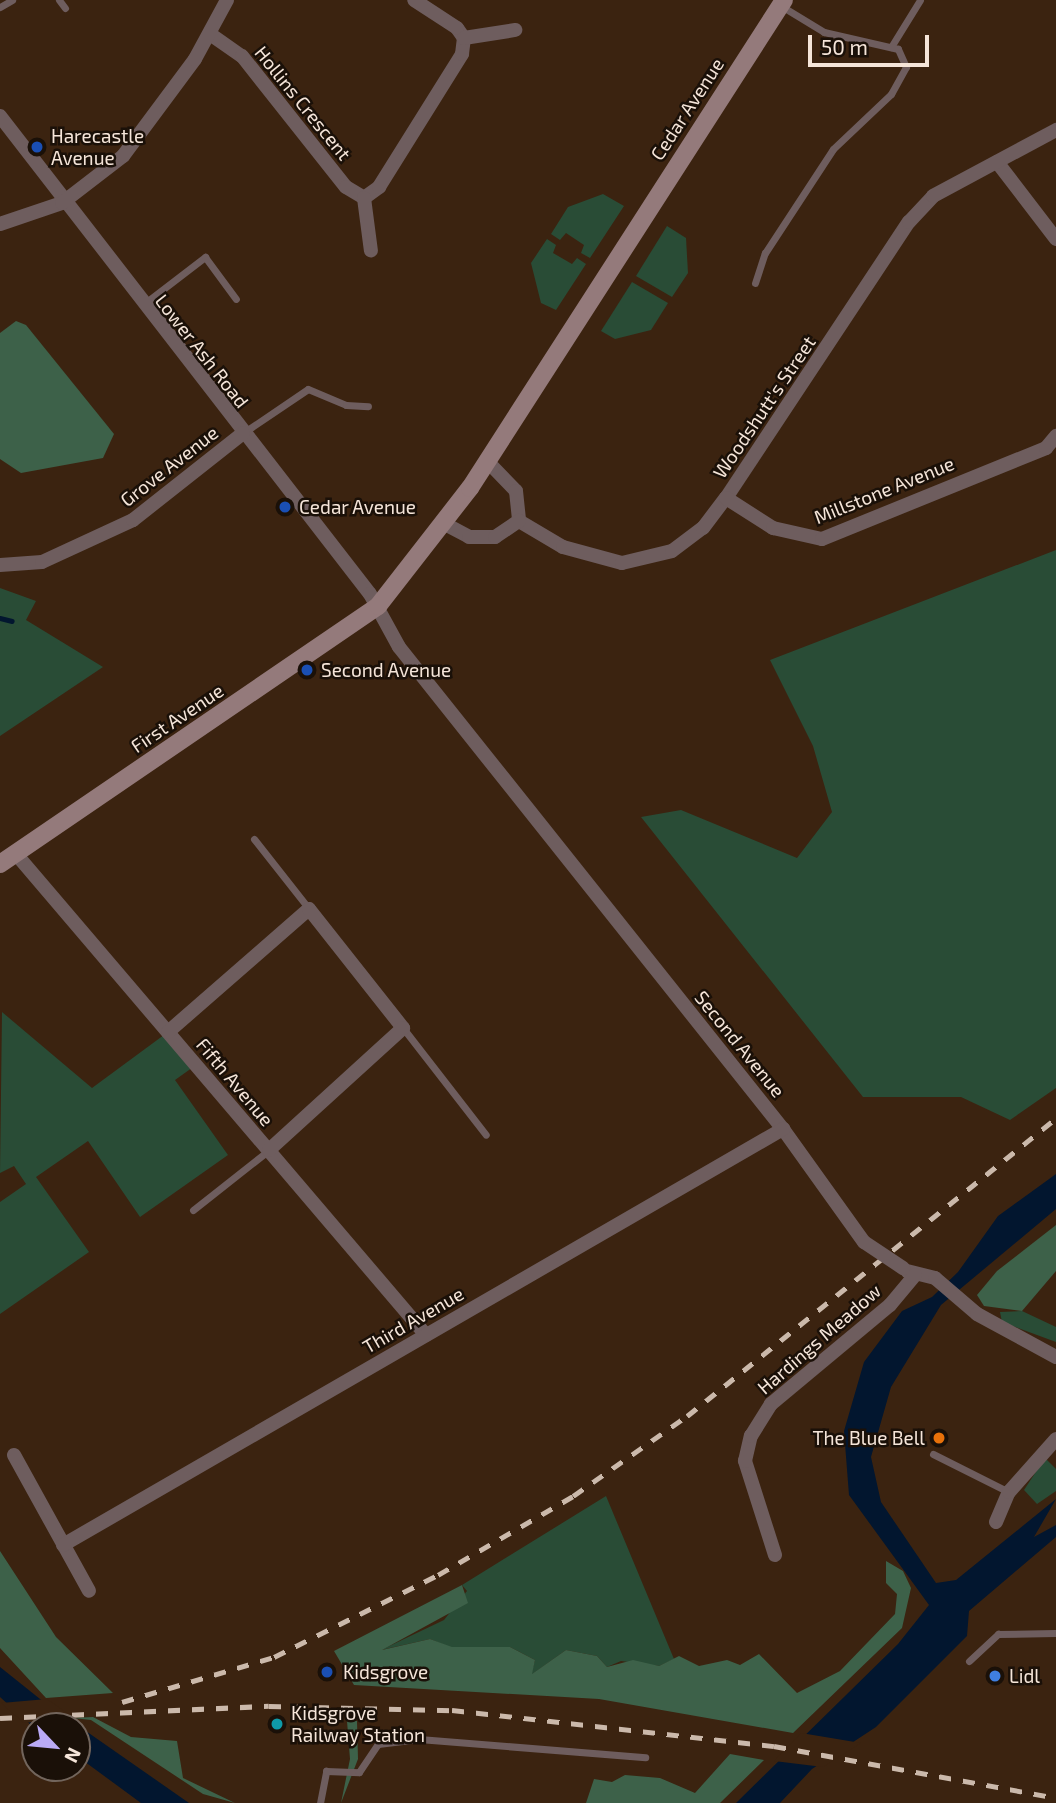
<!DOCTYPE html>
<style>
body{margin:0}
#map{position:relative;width:1056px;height:1803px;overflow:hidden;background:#3b2310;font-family:"Exo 2",sans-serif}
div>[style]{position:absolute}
.green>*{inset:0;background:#294c36}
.forest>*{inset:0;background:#3d6149}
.water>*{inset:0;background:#02162f}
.pier>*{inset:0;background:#3b2310}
.stream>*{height:4.5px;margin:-2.25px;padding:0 2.25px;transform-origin:2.25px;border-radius:2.25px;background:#02162f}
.service>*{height:7px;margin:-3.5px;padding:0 3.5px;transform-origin:3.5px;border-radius:3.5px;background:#6e5d5e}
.minor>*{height:14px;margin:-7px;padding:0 7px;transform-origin:7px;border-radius:7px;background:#6e5d5e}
.secondary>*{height:18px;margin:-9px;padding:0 9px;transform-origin:9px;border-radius:9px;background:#947a7b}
.rail>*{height:4.5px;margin-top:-2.25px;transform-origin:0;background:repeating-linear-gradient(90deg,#cbb9ab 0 12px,transparent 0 24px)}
.minor-bridge>*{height:14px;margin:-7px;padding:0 7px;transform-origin:7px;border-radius:7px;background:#6e5d5e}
.dots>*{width:19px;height:19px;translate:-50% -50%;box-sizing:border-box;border:4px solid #1a1008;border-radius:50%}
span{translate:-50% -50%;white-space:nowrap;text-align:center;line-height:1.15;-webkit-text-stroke:5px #1a1008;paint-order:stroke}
.street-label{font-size:19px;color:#f5e5d9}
.poi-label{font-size:19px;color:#f5e5d9}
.left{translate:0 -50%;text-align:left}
.right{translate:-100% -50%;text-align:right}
.north{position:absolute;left:21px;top:1712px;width:70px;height:70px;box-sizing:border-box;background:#1a1008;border:2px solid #72655c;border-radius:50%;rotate:116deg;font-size:19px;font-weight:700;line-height:28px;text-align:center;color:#f5e5d9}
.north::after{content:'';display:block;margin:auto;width:24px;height:32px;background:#baaaf6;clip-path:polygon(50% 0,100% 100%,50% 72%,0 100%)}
.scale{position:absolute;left:808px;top:35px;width:121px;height:32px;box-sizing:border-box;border:4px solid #f5e5d9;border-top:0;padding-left:9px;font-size:21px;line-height:24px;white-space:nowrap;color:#f5e5d9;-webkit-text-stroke:5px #1a1008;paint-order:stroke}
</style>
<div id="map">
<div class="green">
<div style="clip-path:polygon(603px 194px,624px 206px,590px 258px,581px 253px,584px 245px,566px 233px,560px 240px,551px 234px,568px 207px)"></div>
<div style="clip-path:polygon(667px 226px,686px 238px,688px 273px,672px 297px,636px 276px)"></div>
<div style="clip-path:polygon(547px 239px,556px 245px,553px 253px,572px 264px,577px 258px,586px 264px,556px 310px,541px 303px,531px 263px)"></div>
<div style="clip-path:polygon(632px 282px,668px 303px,651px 330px,615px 339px,601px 331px)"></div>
<div style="clip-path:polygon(1056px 550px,1056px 1088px,1010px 1120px,961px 1097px,863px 1097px,641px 817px,681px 810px,797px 858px,832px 812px,813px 746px,770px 660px)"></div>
<div style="clip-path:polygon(0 588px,36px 601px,26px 620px,103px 667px,0 736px)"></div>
<div style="clip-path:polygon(2px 1012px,92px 1088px,168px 1032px,196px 1065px,175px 1080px,228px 1155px,140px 1217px,88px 1141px,36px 1177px,89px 1252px,0 1314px,0 1202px,26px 1184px,14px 1166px,0 1173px)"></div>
<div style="clip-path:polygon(1022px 1311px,1056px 1327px,1056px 1342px,1002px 1322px,1000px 1312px)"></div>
<div style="clip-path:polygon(1045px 1458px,1056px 1469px,1056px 1491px,1037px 1504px,1024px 1490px)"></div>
<div style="clip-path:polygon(606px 1496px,674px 1659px,659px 1666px,621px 1661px,607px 1667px,597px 1656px,566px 1650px,531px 1675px,535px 1660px,510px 1647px,452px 1648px,430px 1639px,381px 1650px,444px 1620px,467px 1591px,462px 1585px)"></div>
</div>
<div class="forest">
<div style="clip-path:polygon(16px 321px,26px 325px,114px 434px,103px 458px,21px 473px,0 459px,0 333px)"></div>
<div style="clip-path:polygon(1056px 1225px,1056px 1271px,1022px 1311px,984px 1306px,977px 1295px,997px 1271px)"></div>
<div style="clip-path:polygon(0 1551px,56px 1637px,113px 1693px,46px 1698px,0 1648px)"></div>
<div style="clip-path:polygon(886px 1561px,903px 1571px,911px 1588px,902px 1628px,793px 1733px,599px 1699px,354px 1685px,334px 1651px,462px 1585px,468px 1603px,382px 1650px,430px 1639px,452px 1647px,510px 1647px,535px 1660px,532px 1674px,566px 1650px,597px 1656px,607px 1667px,633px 1660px,659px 1666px,679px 1656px,699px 1666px,727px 1660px,740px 1665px,759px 1654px,797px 1693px,840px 1671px,895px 1614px,897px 1594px,886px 1583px)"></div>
<div style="clip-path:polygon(93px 1717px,131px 1737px,177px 1741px,183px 1778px,235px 1803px,203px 1794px,91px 1720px,73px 1718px)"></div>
<div style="clip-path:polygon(347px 1721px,357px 1721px,358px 1759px,341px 1803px,350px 1759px)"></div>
<div style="clip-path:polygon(730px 1754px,764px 1760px,720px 1803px,586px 1803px,594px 1779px,612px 1782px,625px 1775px,660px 1778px,695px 1793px)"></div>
</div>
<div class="water">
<div style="clip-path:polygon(1056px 1174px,1056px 1209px,941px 1305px,891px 1387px,871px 1457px,881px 1502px,936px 1583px,956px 1580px,1056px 1499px,1034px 1537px,1056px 1525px,1056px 1537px,969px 1611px,967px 1636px,876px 1727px,812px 1769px,780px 1803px,736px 1803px,898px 1644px,929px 1605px,849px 1495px,844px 1431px,864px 1362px,902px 1311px,932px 1297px,958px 1272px,998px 1216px)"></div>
<div style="clip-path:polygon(0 1667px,40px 1699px,189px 1803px,141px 1803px,77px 1756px,77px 1726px,31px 1725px,0 1697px)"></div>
</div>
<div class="pier">
<div style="clip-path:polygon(47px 1699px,74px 1718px,24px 1723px,1px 1703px)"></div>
<div style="clip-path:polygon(801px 1733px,861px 1743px,823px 1767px,774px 1761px)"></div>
</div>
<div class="stream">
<div style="left:0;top:618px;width:12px;rotate:14deg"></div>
</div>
<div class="service">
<div style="left:59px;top:0;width:10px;rotate:53deg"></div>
<div style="left:0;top:7px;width:14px;rotate:-30deg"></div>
<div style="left:891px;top:47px;width:55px;rotate:-58.3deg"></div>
<div style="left:755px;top:283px;width:32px;rotate:-72deg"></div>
<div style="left:765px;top:253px;width:124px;rotate:-56.8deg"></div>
<div style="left:833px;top:149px;width:80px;rotate:-43.5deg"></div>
<div style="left:891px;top:94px;width:31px;rotate:-61deg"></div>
<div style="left:906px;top:67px;width:20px;rotate:-114deg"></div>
<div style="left:898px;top:49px;width:76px;rotate:-167.1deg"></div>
<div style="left:824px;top:32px;width:50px;rotate:-148.8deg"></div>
<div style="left:145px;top:303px;width:76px;rotate:-37.5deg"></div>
<div style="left:205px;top:257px;width:52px;rotate:53.6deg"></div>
<div style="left:243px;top:433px;width:78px;rotate:-34.1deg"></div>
<div style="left:308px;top:389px;width:41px;rotate:22.8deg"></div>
<div style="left:346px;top:405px;width:22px;rotate:3deg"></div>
<div style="left:254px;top:839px;width:89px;rotate:51.8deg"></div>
<div style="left:403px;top:1028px;width:135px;rotate:52.2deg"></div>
<div style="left:193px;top:1210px;width:97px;rotate:-38.3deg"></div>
<div style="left:933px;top:1454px;width:85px;rotate:26.6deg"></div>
<div style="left:969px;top:1661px;width:40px;rotate:-43deg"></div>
<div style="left:998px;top:1634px;width:58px;rotate:-1deg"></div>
<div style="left:320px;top:1803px;width:33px;rotate:-79deg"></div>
<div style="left:326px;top:1771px;width:33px;rotate:2deg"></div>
<div style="left:359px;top:1772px;width:34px;rotate:-56deg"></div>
<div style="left:378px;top:1744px;width:41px;rotate:-7deg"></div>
<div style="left:419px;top:1739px;width:227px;rotate:4.6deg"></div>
</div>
<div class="minor">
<div style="left:210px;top:34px;width:39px;rotate:35deg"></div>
<div style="left:242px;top:56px;width:167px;rotate:51.6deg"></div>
<div style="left:346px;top:187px;width:21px;rotate:31deg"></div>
<div style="left:364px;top:198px;width:19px;rotate:-36deg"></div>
<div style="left:379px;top:187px;width:157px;rotate:-58deg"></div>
<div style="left:462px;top:54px;width:16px;rotate:-83deg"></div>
<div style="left:464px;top:38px;width:12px;rotate:-125deg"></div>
<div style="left:457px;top:28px;width:51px;rotate:-146.9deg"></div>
<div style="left:464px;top:38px;width:52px;rotate:-8.9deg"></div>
<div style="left:0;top:116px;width:604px;rotate:52.26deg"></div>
<div style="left:370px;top:594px;width:60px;rotate:61.3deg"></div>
<div style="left:399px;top:647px;width:616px;rotate:51.46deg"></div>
<div style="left:783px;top:1129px;width:139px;rotate:54.4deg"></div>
<div style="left:997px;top:162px;width:97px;rotate:52.5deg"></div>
<div style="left:364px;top:198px;width:53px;rotate:82.5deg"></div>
<div style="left:0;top:224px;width:65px;rotate:-18.7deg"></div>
<div style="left:62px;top:203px;width:77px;rotate:-37.6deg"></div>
<div style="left:123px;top:156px;width:121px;rotate:-53.4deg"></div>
<div style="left:195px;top:59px;width:67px;rotate:-61.5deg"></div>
<div style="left:488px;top:462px;width:40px;rotate:46deg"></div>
<div style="left:516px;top:491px;width:30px;rotate:84deg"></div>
<div style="left:519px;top:521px;width:51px;rotate:30.6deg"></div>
<div style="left:563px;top:547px;width:61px;rotate:15.2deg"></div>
<div style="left:622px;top:563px;width:51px;rotate:-13.5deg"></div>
<div style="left:672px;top:551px;width:39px;rotate:-37deg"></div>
<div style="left:703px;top:528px;width:38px;rotate:-53deg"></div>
<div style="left:726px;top:498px;width:331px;rotate:-56.5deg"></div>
<div style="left:909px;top:222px;width:35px;rotate:-47deg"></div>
<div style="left:933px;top:196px;width:140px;rotate:-28.2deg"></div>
<div style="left:726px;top:498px;width:56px;rotate:32.6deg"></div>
<div style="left:773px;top:528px;width:50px;rotate:12.7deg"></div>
<div style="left:822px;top:539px;width:242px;rotate:-22.1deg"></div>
<div style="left:1046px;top:448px;width:16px;rotate:-50deg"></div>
<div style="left:445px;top:524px;width:27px;rotate:28deg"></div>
<div style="left:469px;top:537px;width:26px"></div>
<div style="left:495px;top:537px;width:29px;rotate:-34deg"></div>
<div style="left:0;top:565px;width:42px;rotate:-4.1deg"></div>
<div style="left:42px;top:562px;width:100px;rotate:-24.8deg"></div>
<div style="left:133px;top:520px;width:140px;rotate:-38.3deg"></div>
<div style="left:16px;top:854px;width:632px;rotate:49.56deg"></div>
<div style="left:168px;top:1032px;width:187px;rotate:-41.1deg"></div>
<div style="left:309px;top:909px;width:152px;rotate:51.7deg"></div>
<div style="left:403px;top:1028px;width:181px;rotate:137.7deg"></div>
<div style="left:907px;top:1271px;width:29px;rotate:14deg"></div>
<div style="left:935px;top:1278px;width:55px;rotate:40.6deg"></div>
<div style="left:977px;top:1314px;width:90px;rotate:28.6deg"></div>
<div style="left:14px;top:1455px;width:155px;rotate:61.1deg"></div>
<div style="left:996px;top:1522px;width:33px;rotate:-67deg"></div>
<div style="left:1009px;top:1492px;width:71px;rotate:-48.4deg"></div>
<div style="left:63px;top:1545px;width:832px;rotate:-30.02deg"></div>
<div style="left:775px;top:1555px;width:99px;rotate:-107.7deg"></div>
<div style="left:745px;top:1461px;width:26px;rotate:-77deg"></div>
<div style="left:751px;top:1436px;width:38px;rotate:-58deg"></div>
<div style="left:771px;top:1404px;width:155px;rotate:-39.8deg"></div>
<div style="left:890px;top:1305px;width:39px;rotate:-50deg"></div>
</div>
<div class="secondary">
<div style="left:0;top:864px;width:458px;rotate:-34.3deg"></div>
<div style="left:378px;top:606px;width:150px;rotate:-52.1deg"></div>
<div style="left:470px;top:488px;width:580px;rotate:-57.24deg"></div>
</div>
<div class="rail">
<div style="left:122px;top:1702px;width:159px;rotate:-16.5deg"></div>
<div style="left:274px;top:1657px;width:183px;rotate:-26.6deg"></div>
<div style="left:438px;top:1575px;width:156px;rotate:-30.3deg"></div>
<div style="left:573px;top:1496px;width:139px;rotate:-35.1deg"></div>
<div style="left:687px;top:1416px;width:474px;rotate:-38.9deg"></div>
<div style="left:0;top:1718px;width:269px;rotate:-2.6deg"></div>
<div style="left:269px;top:1706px;width:183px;rotate:1.3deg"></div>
<div style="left:452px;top:1710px;width:324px;rotate:6.4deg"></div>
<div style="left:774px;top:1746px;width:287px;rotate:10.4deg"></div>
</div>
<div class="minor-bridge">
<div style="left:864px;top:1242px;width:47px;rotate:33.7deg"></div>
</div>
<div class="dots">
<div style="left:37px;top:147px;background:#1a4fb4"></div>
<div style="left:285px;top:507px;background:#1a4fb4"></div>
<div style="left:307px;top:670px;background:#1a4fb4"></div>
<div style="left:939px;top:1438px;background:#e8710a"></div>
<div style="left:327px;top:1672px;background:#1a4fb4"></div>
<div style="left:995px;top:1676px;background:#3f7fe0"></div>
<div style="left:277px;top:1724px;background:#0f9aa8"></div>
</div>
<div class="street-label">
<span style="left:303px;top:103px;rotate:51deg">Hollins Crescent</span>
<span style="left:687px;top:109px;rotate:-57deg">Cedar Avenue</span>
<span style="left:202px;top:351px;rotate:52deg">Lower Ash Road</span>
<span style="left:764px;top:407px;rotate:-56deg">Woodshutt's Street</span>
<span style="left:169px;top:466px;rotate:-38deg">Grove Avenue</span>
<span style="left:884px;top:490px;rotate:-22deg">Millstone Avenue</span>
<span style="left:177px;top:718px;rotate:-34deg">First Avenue</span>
<span style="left:740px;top:1044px;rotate:51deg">Second Avenue</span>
<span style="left:235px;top:1082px;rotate:50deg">Fifth Avenue</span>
<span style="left:413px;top:1320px;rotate:-30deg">Third Avenue</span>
<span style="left:819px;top:1339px;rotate:-41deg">Hardings Meadow</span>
</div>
<div class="poi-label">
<span class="left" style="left:51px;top:147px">Harecastle<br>Avenue</span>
<span class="left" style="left:299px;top:507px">Cedar Avenue</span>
<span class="left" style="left:321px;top:670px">Second Avenue</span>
<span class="right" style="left:925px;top:1438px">The Blue Bell</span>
<span class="left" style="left:343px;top:1672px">Kidsgrove</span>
<span class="left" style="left:1009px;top:1676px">Lidl</span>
<span class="left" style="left:291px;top:1724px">Kidsgrove<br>Railway Station</span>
</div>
<div class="north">N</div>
<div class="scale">50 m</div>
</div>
